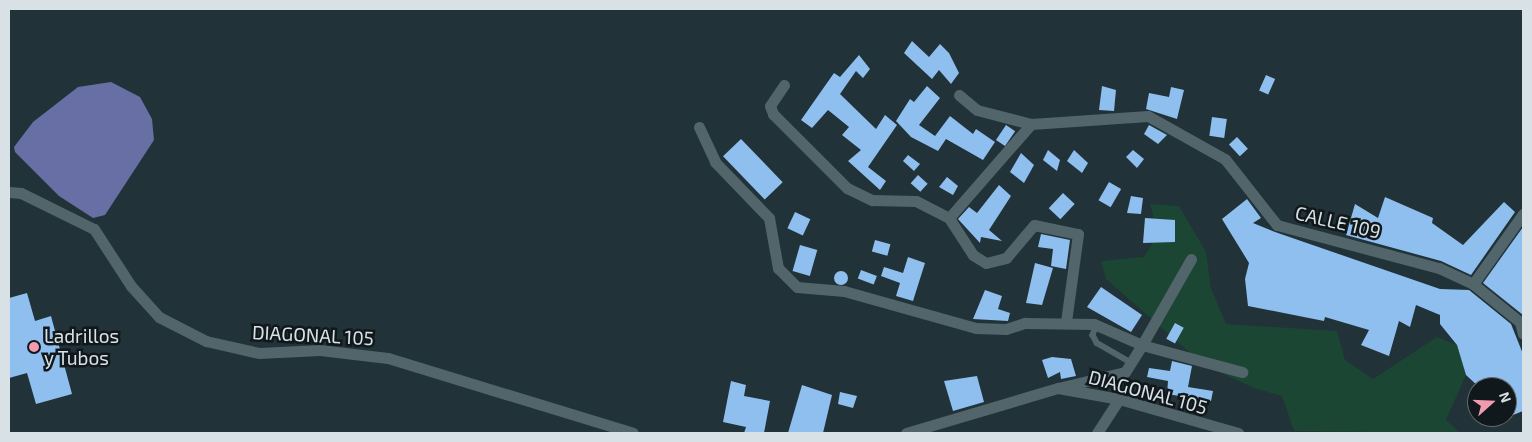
<!DOCTYPE html>
<style>
body{margin:0}
#map{position:relative;width:1532px;height:442px;overflow:hidden;background:#213238;font-family:"Exo 2",sans-serif}
div>[style]{position:absolute}
.green>*{inset:0;background:#1b4633}
.water>*{inset:0;background:#676fa5}
.building>*{inset:0;background:#8fbfee;transform-origin:0 0}
.round{border-radius:50%}
.lane>*{height:5.5px;margin:-2.75px;padding:0 2.75px;transform-origin:2.75px;border-radius:2.75px;background:#52656b}
.street>*{height:11px;margin:-5.5px;padding:0 5.5px;transform-origin:5.5px;border-radius:5.5px;background:#52656b}
.dots>*{width:14px;height:14px;translate:-50% -50%;box-sizing:border-box;border:2px solid #11181b;border-radius:50%}
span{translate:-50% -50%;white-space:nowrap;text-align:center;line-height:1.15;-webkit-text-stroke:5px #11181b;paint-order:stroke}
.street-label{font-size:19px;color:#d8e2e6}
.poi-label{font-size:19px;color:#d8e2e6}
.left{translate:0 -50%;text-align:left}
.frame{position:absolute;inset:0;border:10px solid #d8e2e6;pointer-events:none}
.north{position:absolute;left:1467px;top:377px;width:50px;height:50px;box-sizing:border-box;background:#11181b;border:1px solid #61696c;border-radius:50%;rotate:70deg;font-size:14px;font-weight:700;line-height:20px;text-align:center;color:#d8e2e6}
.north::after{content:'';display:block;margin:auto;width:18px;height:22px;background:#f29aaf;clip-path:polygon(50% 0,100% 100%,50% 72%,0 100%)}
</style>
<div id="map">
<div class="green">
<div style="clip-path:polygon(1150px 204px,1179px 206px,1206px 252px,1211px 288px,1226px 324px,1337px 331px,1345px 360px,1373px 379px,1437px 337px,1457px 345px,1466px 375px,1446px 420px,1460px 433px,1294px 431px,1282px 396px,1254px 388px,1204px 365px,1106px 279px,1101px 261px,1144px 257px,1158px 234px)"></div>
</div>
<div class="water">
<div style="clip-path:polygon(111px 82px,140px 97px,152px 119px,154px 140px,105px 215px,93px 218px,59px 196px,15px 152px,14px 147px,33px 122px,78px 87px)"></div>
</div>
<div class="building">
<div style="clip-path:polygon(912px 41px,929px 57px,940px 44px,949px 53px,959px 73px,951px 84px,939px 70px,932px 79px,904px 53px)"></div>
<div style="clip-path:polygon(859px 55px,870px 69px,863px 78px,856px 71px,840px 94px,876px 129px,885px 115px,897px 125px,868px 167px,886px 181px,880px 190px,848px 161px,861px 150px,842px 135px,849px 127px,828px 110px,812px 128px,801px 120px,834px 73px,840px 77px)"></div>
<div style="left:1266px;top:75px;width:10px;height:17px;rotate:24deg"></div>
<div style="clip-path:polygon(927px 86px,940px 98px,919px 125px,935px 136px,950px 116px,973px 134px,976px 129px,995px 142px,983px 160px,946px 139px,938px 151px,911px 137px,896px 121px,910px 99px,914px 102px)"></div>
<div style="clip-path:polygon(1102px 86px,1116px 90px,1114px 111px,1099px 110px)"></div>
<div style="clip-path:polygon(1171px 87px,1184px 90px,1177px 119px,1146px 109px,1149px 93px,1169px 97px)"></div>
<div style="left:1212px;top:117px;width:15px;height:19px;rotate:8deg"></div>
<div style="left:1006px;top:125px;width:11px;height:18px;rotate:34deg"></div>
<div style="clip-path:polygon(1149px 125px,1167px 135px,1158px 144px,1144px 134px)"></div>
<div style="left:1237px;top:137px;width:16px;height:11px;rotate:47deg"></div>
<div style="left:741px;top:139px;width:60px;height:25px;rotate:46deg"></div>
<div style="clip-path:polygon(1048px 150px,1060px 160px,1057px 171px,1043px 160px)"></div>
<div style="clip-path:polygon(1074px 150px,1088px 163px,1082px 173px,1067px 161px)"></div>
<div style="clip-path:polygon(1133px 150px,1144px 159px,1137px 168px,1126px 157px)"></div>
<div style="clip-path:polygon(1021px 153px,1034px 165px,1024px 183px,1010px 172px)"></div>
<div style="clip-path:polygon(908px 155px,920px 164px,914px 171px,903px 161px)"></div>
<div style="left:918px;top:175px;width:13px;height:11px;rotate:42deg"></div>
<div style="clip-path:polygon(947px 177px,958px 186px,953px 195px,939px 187px)"></div>
<div style="left:1109px;top:182px;width:14px;height:21px;rotate:30deg"></div>
<div style="clip-path:polygon(999px 185px,1011px 196px,989px 230px,1002px 241px,981px 237px,980px 243px,958px 219px,969px 207px,977px 213px)"></div>
<div style="left:1063px;top:193px;width:16px;height:21px;rotate:43deg"></div>
<div style="clip-path:polygon(1131px 196px,1143px 198px,1141px 214px,1127px 213px)"></div>
<div style="clip-path:polygon(1385px 197px,1433px 218px,1432px 223px,1463px 245px,1504px 202px,1515px 212px,1471px 275px,1441px 261px,1346px 235px,1355px 204px,1378px 218px)"></div>
<div style="clip-path:polygon(1247px 199px,1261px 218px,1253px 223px,1275px 232px,1440px 289px,1469px 290px,1511px 324px,1523px 354px,1523px 411px,1513px 415px,1507px 411px,1507px 387px,1479px 387px,1466px 375px,1457px 345px,1440px 324px,1440px 315px,1416px 305px,1410px 327px,1399px 321px,1389px 356px,1361px 345px,1369px 330px,1325px 317px,1324px 321px,1248px 306px,1245px 279px,1249px 263px,1222px 219px)"></div>
<div style="left:795px;top:212px;width:17px;height:18px;rotate:25deg"></div>
<div style="clip-path:polygon(1145px 218px,1175px 220px,1175px 242px,1143px 243px)"></div>
<div style="clip-path:polygon(1523px 227px,1523px 315px,1483px 283px)"></div>
<div style="clip-path:polygon(1041px 234px,1070px 240px,1066px 269px,1051px 266px,1053px 249px,1038px 247px)"></div>
<div style="left:875px;top:240px;width:16px;height:12px;rotate:15deg"></div>
<div style="left:800px;top:245px;width:18px;height:27px;rotate:16deg"></div>
<div style="clip-path:polygon(908px 257px,925px 263px,913px 301px,896px 296px,900px 283px,881px 276px,884px 267px,903px 273px)"></div>
<div style="clip-path:polygon(1035px 263px,1053px 268px,1042px 305px,1026px 303px)"></div>
<div style="left:861px;top:270px;width:17px;height:9px;rotate:21deg"></div>
<div class="round" style="left:834px;top:271px;width:14px;height:14px"></div>
<div style="clip-path:polygon(1101px 287px,1142px 315px,1131px 332px,1087px 307px)"></div>
<div style="clip-path:polygon(985px 290px,1002px 296px,998px 309px,1010px 313px,1008px 321px,973px 319px)"></div>
<div style="clip-path:polygon(27px 293px,35px 321px,51px 316px,72px 394px,36px 404px,27px 373px,9px 378px,9px 298px)"></div>
<div style="left:1175px;top:323px;width:10px;height:18px;rotate:29deg"></div>
<div style="clip-path:polygon(1052px 357px,1071px 359px,1076px 376px,1061px 379px,1060px 372px,1048px 378px,1042px 360px)"></div>
<div style="clip-path:polygon(1172px 361px,1192px 366px,1188px 387px,1213px 391px,1211px 401px,1167px 394px,1168px 381px,1147px 377px,1149px 368px,1170px 371px)"></div>
<div style="clip-path:polygon(977px 376px,984px 402px,953px 411px,944px 381px)"></div>
<div style="clip-path:polygon(731px 381px,746px 385px,744px 396px,770px 401px,764px 433px,744px 433px,746px 427px,723px 422px)"></div>
<div style="clip-path:polygon(802px 385px,832px 395px,823px 433px,788px 433px)"></div>
<div style="clip-path:polygon(840px 392px,857px 396px,853px 408px,838px 404px)"></div>
</div>
<div class="lane">
<div style="left:1097px;top:325px;width:11px;rotate:112deg"></div>
<div style="left:1093px;top:335px;width:9px;rotate:63deg"></div>
<div style="left:1097px;top:343px;width:39px;rotate:30deg"></div>
</div>
<div class="street">
<div style="left:784px;top:85px;width:25px;rotate:124deg"></div>
<div style="left:770px;top:106px;width:9px;rotate:69deg"></div>
<div style="left:773px;top:114px;width:105px;rotate:45deg"></div>
<div style="left:847px;top:188px;width:28px;rotate:26deg"></div>
<div style="left:872px;top:200px;width:44px;rotate:1.3deg"></div>
<div style="left:916px;top:201px;width:37px;rotate:27deg"></div>
<div style="left:949px;top:218px;width:125px;rotate:-48.9deg"></div>
<div style="left:959px;top:95px;width:23px;rotate:40deg"></div>
<div style="left:977px;top:110px;width:56px;rotate:14.5deg"></div>
<div style="left:1031px;top:124px;width:117px;rotate:-3.9deg"></div>
<div style="left:1148px;top:116px;width:88px;rotate:29.2deg"></div>
<div style="left:1225px;top:159px;width:84px;rotate:51.8deg"></div>
<div style="left:1277px;top:225px;width:168px;rotate:14.9deg"></div>
<div style="left:1439px;top:268px;width:38px;rotate:25deg"></div>
<div style="left:1473px;top:284px;width:60px;rotate:39deg"></div>
<div style="left:1520px;top:322px;width:12px;rotate:76deg"></div>
<div style="left:699px;top:127px;width:38px;rotate:65deg"></div>
<div style="left:715px;top:162px;width:78px;rotate:46deg"></div>
<div style="left:769px;top:218px;width:51px;rotate:79.8deg"></div>
<div style="left:778px;top:268px;width:27px;rotate:45deg"></div>
<div style="left:797px;top:287px;width:47px;rotate:4.9deg"></div>
<div style="left:844px;top:291px;width:137px;rotate:15.7deg"></div>
<div style="left:976px;top:328px;width:30px;rotate:2deg"></div>
<div style="left:1006px;top:329px;width:20px;rotate:-18deg"></div>
<div style="left:1025px;top:323px;width:69px;rotate:0.8deg"></div>
<div style="left:1094px;top:324px;width:52px;rotate:23.6deg"></div>
<div style="left:1142px;top:345px;width:32px;rotate:122deg"></div>
<div style="left:1125px;top:372px;width:69px;rotate:166.6deg"></div>
<div style="left:9px;top:192px;width:12px;rotate:5deg"></div>
<div style="left:21px;top:193px;width:81px;rotate:26.3deg"></div>
<div style="left:94px;top:229px;width:68px;rotate:57deg"></div>
<div style="left:131px;top:286px;width:42px;rotate:47.9deg"></div>
<div style="left:159px;top:317px;width:53px;rotate:27.1deg"></div>
<div style="left:206px;top:341px;width:54px;rotate:12.8deg"></div>
<div style="left:259px;top:353px;width:61px;rotate:-2.8deg"></div>
<div style="left:320px;top:350px;width:68px;rotate:6.7deg"></div>
<div style="left:388px;top:358px;width:256px;rotate:17deg"></div>
<div style="left:949px;top:218px;width:44px;rotate:57deg"></div>
<div style="left:973px;top:255px;width:15px;rotate:32deg"></div>
<div style="left:986px;top:263px;width:21px;rotate:-14deg"></div>
<div style="left:1006px;top:258px;width:43px;rotate:-49.7deg"></div>
<div style="left:1034px;top:225px;width:45px;rotate:11.6deg"></div>
<div style="left:1078px;top:234px;width:89px;rotate:97.8deg"></div>
<div style="left:1191px;top:259px;width:99px;rotate:119.7deg"></div>
<div style="left:1142px;top:345px;width:104px;rotate:15.1deg"></div>
<div style="left:1473px;top:284px;width:86px;rotate:-54.5deg"></div>
<div style="left:906px;top:433px;width:159px;rotate:-16.5deg"></div>
<div style="left:1058px;top:388px;width:62px;rotate:10.2deg"></div>
<div style="left:1119px;top:399px;width:124px;rotate:15.9deg"></div>
<div style="left:1097px;top:433px;width:40px;rotate:-57.1deg"></div>
</div>
<div class="dots">
<div style="left:34px;top:347px;background:#f29aaf"></div>
</div>
<div class="street-label">
<span style="left:1338px;top:222px;rotate:13deg">CALLE 109</span>
<span style="left:313px;top:335px;rotate:3deg">DIAGONAL 105</span>
<span style="left:1148px;top:392px;rotate:15deg">DIAGONAL 105</span>
</div>
<div class="poi-label">
<span class="left" style="left:44px;top:347px">Ladrillos<br>y Tubos</span>
</div>
<div class="frame"></div>
<div class="north">N</div>
</div>
